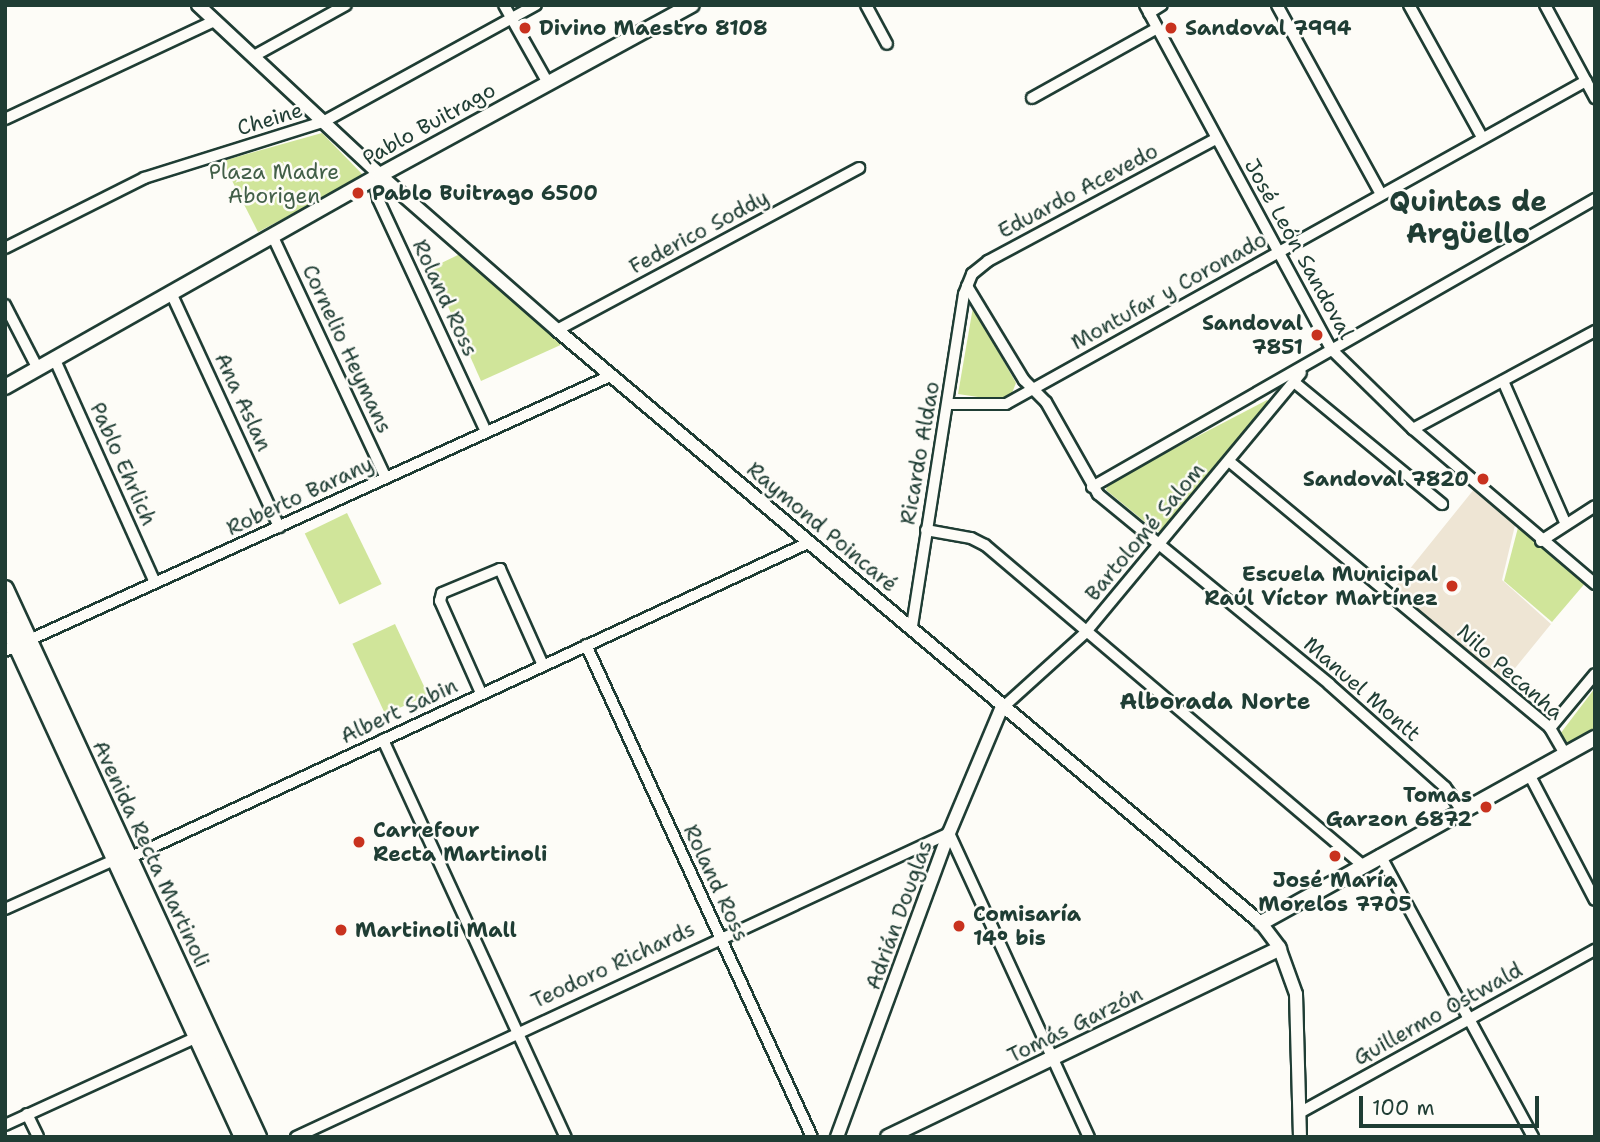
<!DOCTYPE html>
<meta charset="utf-8">
<style>
body{margin:0}
#map{position:relative;width:1600px;height:1142px;overflow:hidden;background:#fdfcf7;font-family:"Shantell Sans",sans-serif}
div>[style]{position:absolute}
.built>*{inset:0;background:#eee5d4}
.green>*{inset:0;background:#d0e59a;transform-origin:0 0}
.roads{filter:drop-shadow(2px 0 #1f3d34) drop-shadow(-2px 0 #1f3d34) drop-shadow(0 2px #1f3d34) drop-shadow(0 -2px #1f3d34)}
.minor>*{height:10px;margin:-5px;padding:0 5px;transform-origin:5px;border-radius:5px;background:#fdfcf7}
.tertiary>*{height:12px;margin:-6px;padding:0 6px;transform-origin:6px;border-radius:6px;background:#fdfcf7}
.secondary>*{height:14px;margin:-7px;padding:0 7px;transform-origin:7px;border-radius:7px;background:#fdfcf7}
.primary>*{height:16px;margin:-8px;padding:0 8px;transform-origin:8px;border-radius:8px;background:#fdfcf7}
.dots>*{width:19px;height:19px;translate:-50% -50%;box-sizing:border-box;border:4px solid #fdfcf7;border-radius:50%}
span{translate:-50% -50%;white-space:nowrap;text-align:center;line-height:1.15;-webkit-text-stroke:5px #fdfcf7;paint-order:stroke}
.poi-label{font-size:21px;color:#1f3d34;font-weight:700}
.left{translate:0 -50%;text-align:left}
.right{translate:-100% -50%;text-align:right}
.street-label{font-size:21px;color:#1f3d34}
.park-label{font-size:21px;color:#425f48}
.neighbourhood-label{font-size:23px;color:#1f3d34;font-weight:700}
.district-label{font-size:28px;color:#1f3d34;font-weight:700}
.frame{position:absolute;inset:0;border:7px solid #1f3d34;pointer-events:none}
.scale{position:absolute;left:1359px;top:1096px;width:180px;height:32px;box-sizing:border-box;border:4px solid #1f3d34;border-top:0;padding-left:9px;font-size:21px;line-height:24px;white-space:nowrap;color:#1f3d34;-webkit-text-stroke:5px #fdfcf7;paint-order:stroke}
</style>
<div id="map">
<div class="built">
<div style="clip-path:polygon(1479px 483px,1517px 517px,1502px 580px,1551px 624px,1503px 683px,1392px 591px)"></div>
</div>
<div class="green">
<div style="clip-path:polygon(322px 133px,364px 176px,258px 232px,222px 161px)"></div>
<div style="clip-path:polygon(460px 254px,565px 343px,481px 381px,431px 268px)"></div>
<div style="clip-path:polygon(973px 307px,1016px 383px,1012px 393px,998px 400px,958px 394px)"></div>
<div style="clip-path:polygon(1267px 400px,1271px 402px,1164px 532px,1156px 531px,1106px 490px,1108px 483px)"></div>
<div style="left:347px;top:513px;width:79px;height:47px;rotate:64deg"></div>
<div style="clip-path:polygon(1520px 520px,1587px 581px,1552px 622px,1504px 581px)"></div>
<div style="left:395px;top:624px;width:78px;height:47px;rotate:65deg"></div>
<div style="clip-path:polygon(1595px 688px,1595px 733px,1568px 749px,1560px 734px)"></div>
</div>
<div class="roads">
<div class="minor">
<div style="left:504px;top:5px;width:90px;rotate:60.6deg"></div>
<div style="left:866px;top:5px;width:44px;rotate:61.7deg"></div>
<div style="left:1145px;top:5px;width:391px;rotate:61.6deg"></div>
<div style="left:1331px;top:349px;width:115px;rotate:44.3deg"></div>
<div style="left:1413px;top:429px;width:239px;rotate:40.4deg"></div>
<div style="left:1277px;top:5px;width:216px;rotate:61.2deg"></div>
<div style="left:1409px;top:5px;width:151px;rotate:61.1deg"></div>
<div style="left:1545px;top:5px;width:106px;rotate:61.7deg"></div>
<div style="left:1149px;top:13px;width:15px;rotate:-32deg"></div>
<div style="left:254px;top:56px;width:105px;rotate:-29deg"></div>
<div style="left:1032px;top:98px;width:143px;rotate:-29.2deg"></div>
<div style="left:5px;top:119px;width:231px;rotate:-25.1deg"></div>
<div style="left:374px;top:178px;width:21px;rotate:79deg"></div>
<div style="left:378px;top:199px;width:257px;rotate:65.1deg"></div>
<div style="left:273px;top:237px;width:266px;rotate:64.9deg"></div>
<div style="left:5px;top:248px;width:156px;rotate:-26.7deg"></div>
<div style="left:144px;top:178px;width:188px;rotate:-17.4deg"></div>
<div style="left:323px;top:122px;width:243px;rotate:-28.8deg"></div>
<div style="left:967px;top:286px;width:110px;rotate:58.8deg"></div>
<div style="left:1024px;top:380px;width:31px;rotate:45deg"></div>
<div style="left:1046px;top:402px;width:106px;rotate:60.5deg"></div>
<div style="left:1098px;top:494px;width:299px;rotate:39.4deg"></div>
<div style="left:1329px;top:684px;width:155px;rotate:41.6deg"></div>
<div style="left:1445px;top:787px;width:29px;rotate:54deg"></div>
<div style="left:171px;top:293px;width:258px;rotate:65.2deg"></div>
<div style="left:5px;top:305px;width:72px;rotate:62.7deg"></div>
<div style="left:557px;top:330px;width:343px;rotate:-28.2deg"></div>
<div style="left:55px;top:360px;width:244px;rotate:65.8deg"></div>
<div style="left:1503px;top:381px;width:154px;rotate:66.3deg"></div>
<div style="left:1294px;top:382px;width:192px;rotate:39.5deg"></div>
<div style="left:948px;top:404px;width:58px"></div>
<div style="left:1006px;top:404px;width:664px;rotate:-29.11deg"></div>
<div style="left:1413px;top:429px;width:207px;rotate:-28.3deg"></div>
<div style="left:1230px;top:462px;width:416px;rotate:39.7deg"></div>
<div style="left:1550px;top:728px;width:30px;rotate:60deg"></div>
<div style="left:1092px;top:487px;width:580px;rotate:-29.79deg"></div>
<div style="left:926px;top:530px;width:46px;rotate:10.1deg"></div>
<div style="left:971px;top:538px;width:16px;rotate:27deg"></div>
<div style="left:985px;top:545px;width:494px;rotate:40.3deg"></div>
<div style="left:1541px;top:541px;width:64px;rotate:-32.9deg"></div>
<div style="left:912px;top:626px;width:336px;rotate:-81.1deg"></div>
<div style="left:964px;top:294px;width:22px;rotate:-68deg"></div>
<div style="left:972px;top:274px;width:21px;rotate:-39deg"></div>
<div style="left:988px;top:261px;width:259px;rotate:-28.2deg"></div>
<div style="left:586px;top:645px;width:541px;rotate:65.33deg"></div>
<div style="left:5px;top:651px;width:665px;rotate:-24.44deg"></div>
<div style="left:481px;top:693px;width:101px;rotate:-114deg"></div>
<div style="left:440px;top:601px;width:8px;rotate:-76deg"></div>
<div style="left:442px;top:593px;width:63px;rotate:-22.5deg"></div>
<div style="left:500px;top:569px;width:105px;rotate:65.9deg"></div>
<div style="left:1001px;top:709px;width:113px;rotate:-42.1deg"></div>
<div style="left:1085px;top:633px;width:338px;rotate:-50.3deg"></div>
<div style="left:1550px;top:728px;width:70px;rotate:-50.2deg"></div>
<div style="left:383px;top:740px;width:437px;rotate:65.3deg"></div>
<div style="left:1529px;top:774px;width:142px;rotate:62.4deg"></div>
<div style="left:1380px;top:855px;width:321px;rotate:61.5deg"></div>
<div style="left:5px;top:909px;width:122px;rotate:-24.2deg"></div>
<div style="left:116px;top:859px;width:13px;rotate:-4deg"></div>
<div style="left:129px;top:858px;width:749px;rotate:-24.89deg"></div>
<div style="left:1301px;top:1112px;width:336px;rotate:-28.9deg"></div>
<div style="left:27px;top:1114px;width:25px;rotate:64deg"></div>
<div style="left:5px;top:1125px;width:211px;rotate:-24.6deg"></div>
<div style="left:296px;top:1137px;width:720px;rotate:-24.96deg"></div>
<div style="left:949px;top:833px;width:335px;rotate:65.3deg"></div>
</div>
<div class="tertiary">
<div style="left:198px;top:5px;width:249px;rotate:43deg"></div>
<div style="left:380px;top:175px;width:235px;rotate:41.2deg"></div>
<div style="left:557px;top:330px;width:920px;rotate:40.11deg"></div>
<div style="left:1261px;top:923px;width:30px;rotate:53deg"></div>
<div style="left:1279px;top:947px;width:50px;rotate:70.1deg"></div>
<div style="left:1296px;top:994px;width:143px;rotate:88.4deg"></div>
<div style="left:837px;top:1137px;width:324px;rotate:-69.8deg"></div>
<div style="left:949px;top:833px;width:134px;rotate:-67.2deg"></div>
</div>
<div class="secondary">
<div style="left:5px;top:387px;width:431px;rotate:-29.5deg"></div>
<div style="left:380px;top:175px;width:355px;rotate:-28.6deg"></div>
<div style="left:1261px;top:923px;width:382px;rotate:-29deg"></div>
<div style="left:888px;top:1137px;width:434px;rotate:-25.7deg"></div>
</div>
<div class="primary">
<div style="left:5px;top:589px;width:604px;rotate:65.22deg"></div>
<div style="left:5px;top:620px;width:569px;rotate:65.28deg"></div>
</div>
</div>
<div class="dots">
<div style="left:525px;top:28px;background:#c8321e"></div>
<div style="left:1171px;top:28px;background:#c8321e"></div>
<div style="left:358px;top:193px;background:#c8321e"></div>
<div style="left:1317px;top:335px;background:#c8321e"></div>
<div style="left:1483px;top:479px;background:#c8321e"></div>
<div style="left:1452px;top:586px;background:#c8321e"></div>
<div style="left:1486px;top:807px;background:#c8321e"></div>
<div style="left:359px;top:842px;background:#c8321e"></div>
<div style="left:1335px;top:856px;background:#c8321e"></div>
<div style="left:959px;top:926px;background:#c8321e"></div>
<div style="left:341px;top:930px;background:#c8321e"></div>
</div>
<div class="poi-label">
<span class="left" style="left:539px;top:28px">Divino Maestro 8108</span>
<span class="left" style="left:1185px;top:28px">Sandoval 7994</span>
<span class="left" style="left:372px;top:193px">Pablo Buitrago 6500</span>
<span class="right" style="left:1303px;top:335px">Sandoval<br>7851</span>
<span class="right" style="left:1469px;top:479px">Sandoval 7820</span>
<span class="right" style="left:1438px;top:586px">Escuela Municipal<br>Raúl Víctor Martínez</span>
<span class="right" style="left:1472px;top:807px">Tomas<br>Garzon 6872</span>
<span class="left" style="left:373px;top:842px">Carrefour<br>Recta Martinoli</span>
<span style="left:1335px;top:892px">José María<br>Morelos 7705</span>
<span class="left" style="left:973px;top:926px">Comisaría<br>14º bis</span>
<span class="left" style="left:355px;top:930px">Martinoli Mall</span>
</div>
<div class="street-label">
<span style="left:270px;top:119px;rotate:-17deg">Cheine</span>
<span style="left:429px;top:124px;rotate:-29deg">Pablo Buitrago</span>
<span style="left:1078px;top:191px;rotate:-28deg">Eduardo Acevedo</span>
<span style="left:699px;top:232px;rotate:-28deg">Federico Soddy</span>
<span style="left:1299px;top:249px;rotate:61deg">José León Sandoval</span>
<span style="left:1169px;top:291px;rotate:-29deg">Montufar y Coronado</span>
<span style="left:445px;top:298px;rotate:65deg">Roland Ross</span>
<span style="left:347px;top:349px;rotate:65deg">Cornelio Heymans</span>
<span style="left:243px;top:402px;rotate:65deg">Ana Aslan</span>
<span style="left:920px;top:453px;rotate:-80deg">Ricardo Aldao</span>
<span style="left:123px;top:464px;rotate:66deg">Pablo Ehrlich</span>
<span style="left:300px;top:496px;rotate:-25deg">Roberto Barany</span>
<span style="left:822px;top:527px;rotate:40deg">Raymond Poincaré</span>
<span style="left:1145px;top:532px;rotate:-50deg">Bartolomé Salom</span>
<span style="left:1510px;top:672px;rotate:41deg">Nilo Pecanha</span>
<span style="left:1362px;top:689px;rotate:41deg">Manuel Montt</span>
<span style="left:399px;top:711px;rotate:-25deg">Albert Sabin</span>
<span style="left:151px;top:854px;rotate:65deg">Avenida Recta Martinoli</span>
<span style="left:716px;top:883px;rotate:65deg">Roland Ross</span>
<span style="left:899px;top:915px;rotate:-70deg">Adrián Douglas</span>
<span style="left:613px;top:965px;rotate:-25deg">Teodoro Richards</span>
<span style="left:1438px;top:1014px;rotate:-29deg">Guillermo Ostwald</span>
<span style="left:1075px;top:1025px;rotate:-26deg">Tomás Garzón</span>
</div>
<div class="park-label">
<span style="left:274px;top:184px">Plaza Madre<br>Aborigen</span>
</div>
<div class="neighbourhood-label">
<span style="left:1215px;top:701px">Alborada Norte</span>
</div>
<div class="district-label">
<span style="left:1468px;top:217px">Quintas de<br>Argüello</span>
</div>
<div class="frame"></div>
<div class="scale">100 m</div>
</div>
